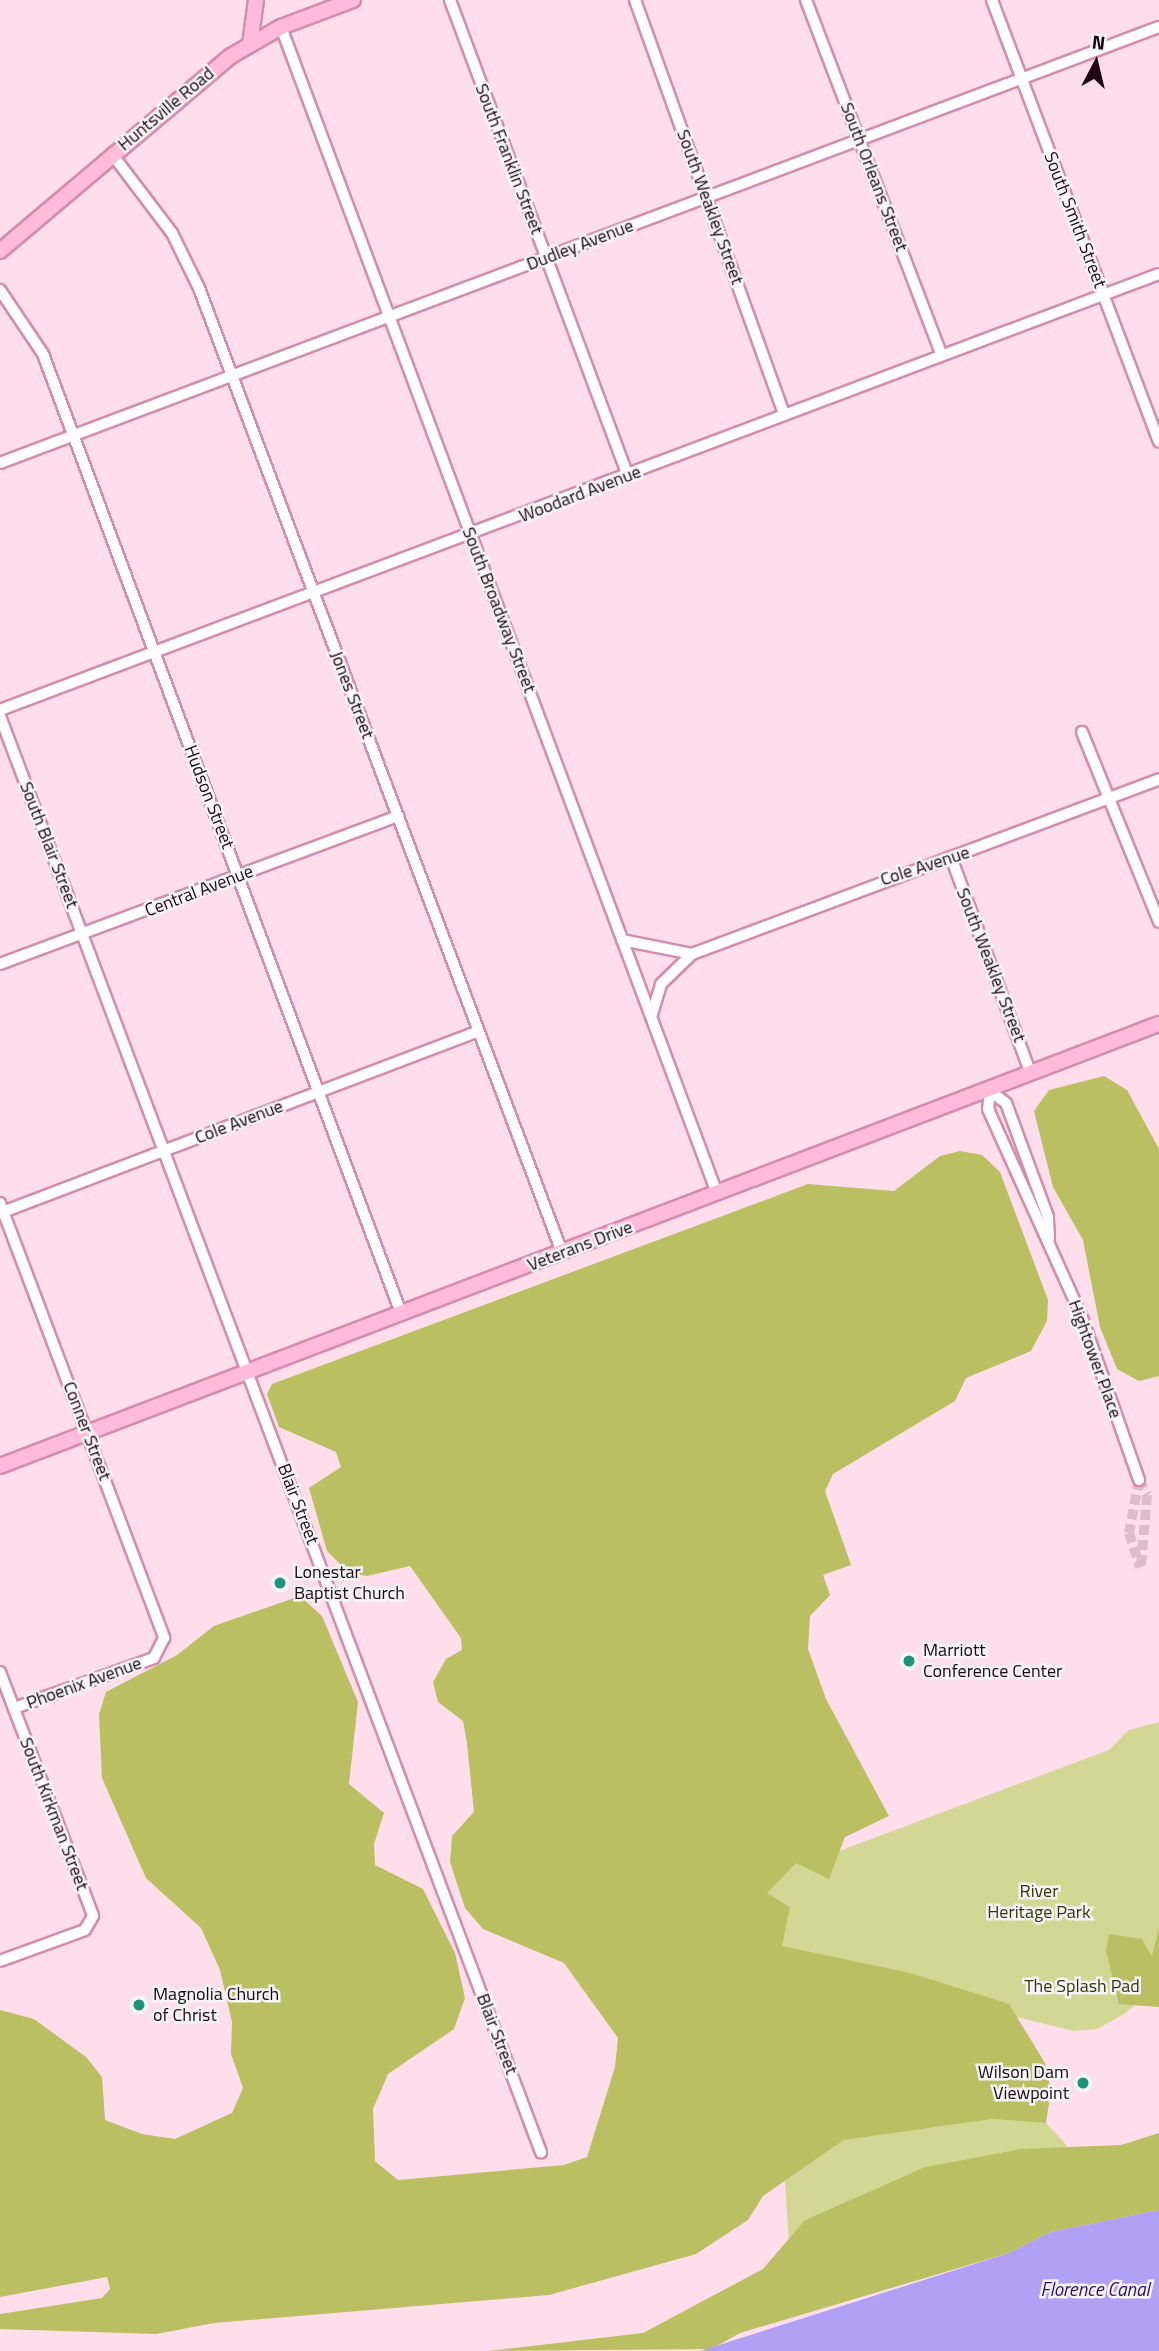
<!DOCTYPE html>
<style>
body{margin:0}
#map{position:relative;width:1159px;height:2351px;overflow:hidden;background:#fedeeb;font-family:"Titillium Web",sans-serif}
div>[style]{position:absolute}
.green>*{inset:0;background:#d2d793}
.forest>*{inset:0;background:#babf61}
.water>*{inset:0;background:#b0a1f4}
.minor-tunnel>*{height:10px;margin-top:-5px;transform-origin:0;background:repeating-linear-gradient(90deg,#dcbeca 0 10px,transparent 0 15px)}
.roads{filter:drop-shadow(2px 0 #d48dac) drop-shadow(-2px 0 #d48dac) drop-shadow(0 2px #d48dac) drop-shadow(0 -2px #d48dac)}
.minor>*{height:10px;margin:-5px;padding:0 5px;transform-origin:5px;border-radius:5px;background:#fff}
.major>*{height:14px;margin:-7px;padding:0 7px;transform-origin:7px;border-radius:7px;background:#febbdb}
.dots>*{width:19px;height:19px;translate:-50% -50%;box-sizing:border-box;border:4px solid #f5f5f5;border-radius:50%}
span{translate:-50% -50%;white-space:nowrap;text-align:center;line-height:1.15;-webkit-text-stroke:5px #f5f5f5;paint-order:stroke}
.street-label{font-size:18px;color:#1e0612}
.poi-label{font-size:18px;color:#1e0612}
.left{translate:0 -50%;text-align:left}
.right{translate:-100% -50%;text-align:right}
.park-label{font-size:18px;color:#35360e}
.water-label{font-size:19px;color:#320d6e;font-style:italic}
.north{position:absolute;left:1061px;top:28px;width:70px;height:70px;-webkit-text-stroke:5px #f5f5f5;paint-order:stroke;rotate:7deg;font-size:19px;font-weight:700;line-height:28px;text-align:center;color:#1e0612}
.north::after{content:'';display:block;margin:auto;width:24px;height:32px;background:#1e0612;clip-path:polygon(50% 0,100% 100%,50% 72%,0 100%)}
</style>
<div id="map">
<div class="green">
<div style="clip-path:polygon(1159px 1722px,1159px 1985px,1124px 2014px,1097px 2029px,1074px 2031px,772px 1957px,742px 1834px,810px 1862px,1109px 1750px,1129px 1730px)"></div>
<div style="clip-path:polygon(993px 2119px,1046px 2123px,1069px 2148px,1020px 2149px,925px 2167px,805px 2220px,789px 2244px,785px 2181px,844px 2140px)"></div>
</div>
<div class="forest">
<div style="clip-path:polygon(1104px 1076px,1127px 1090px,1159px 1149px,1159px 1376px,1139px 1381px,1117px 1369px,1100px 1327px,1083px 1240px,1053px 1187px,1034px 1111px,1049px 1090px)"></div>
<div style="clip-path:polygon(960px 1151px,982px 1155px,1000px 1172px,1048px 1300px,1047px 1321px,1031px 1351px,966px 1378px,955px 1401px,833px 1474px,825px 1491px,851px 1565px,823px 1575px,830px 1595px,810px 1616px,808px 1649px,826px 1699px,889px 1816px,845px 1837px,829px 1879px,796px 1863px,767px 1893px,790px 1907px,782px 1946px,910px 1973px,1009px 2004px,1045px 2063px,1051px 2090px,1046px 2123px,993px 2119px,844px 2140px,763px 2196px,748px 2220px,696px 2254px,549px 2295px,214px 2323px,156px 2334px,0 2329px,0 2314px,102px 2298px,110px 2289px,107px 2277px,0 2297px,0 2010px,34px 2019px,86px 2057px,102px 2077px,105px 2120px,142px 2134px,175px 2139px,232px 2113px,243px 2088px,231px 2054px,232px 2022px,220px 1970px,201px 1928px,146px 1878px,102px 1778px,99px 1714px,106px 1692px,177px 1655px,214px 1626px,300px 1596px,322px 1616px,358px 1702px,349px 1784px,384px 1813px,374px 1844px,375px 1865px,423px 1889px,455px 1953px,465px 1998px,454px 2029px,388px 2074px,373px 2109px,375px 2161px,398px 2180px,564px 2165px,587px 2157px,615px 2067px,618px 2038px,564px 1963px,483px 1929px,465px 1908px,450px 1862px,452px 1836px,474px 1812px,467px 1743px,463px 1721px,438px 1702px,433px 1682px,446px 1659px,462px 1650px,461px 1638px,410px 1566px,367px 1576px,349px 1573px,327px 1551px,309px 1488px,341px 1467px,336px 1452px,279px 1427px,267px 1394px,272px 1384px,808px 1184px,894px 1191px,940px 1156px)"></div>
<div style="clip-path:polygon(1159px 1928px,1159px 2007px,1119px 2004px,1106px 1951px,1109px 1934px,1142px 1939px,1152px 1956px)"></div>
<div style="clip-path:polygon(1159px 2133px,1159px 2210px,1051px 2232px,1009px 2253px,740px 2333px,711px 2349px,489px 2351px,643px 2333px,763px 2269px,805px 2220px,925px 2167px,1020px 2149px,1121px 2145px)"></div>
</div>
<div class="water">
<div style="clip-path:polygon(1159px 2210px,1159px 2351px,700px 2351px,1009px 2253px,1051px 2232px)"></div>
</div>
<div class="minor-tunnel">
<div style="left:1139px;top:1480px;width:54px;rotate:100.7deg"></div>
<div style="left:1129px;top:1533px;width:36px;rotate:72deg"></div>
<div style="left:1139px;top:1480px;width:17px;rotate:62deg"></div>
<div style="left:1147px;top:1495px;width:71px;rotate:94.8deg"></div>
</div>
<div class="roads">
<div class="minor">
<div style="left:450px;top:0;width:508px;rotate:69.5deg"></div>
<div style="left:635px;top:0;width:440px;rotate:70.2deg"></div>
<div style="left:806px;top:0;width:378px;rotate:69.1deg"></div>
<div style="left:992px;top:0;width:472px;rotate:69.3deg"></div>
<div style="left:281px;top:27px;width:1245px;rotate:69.5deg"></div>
<div style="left:112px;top:154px;width:99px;rotate:52.8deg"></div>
<div style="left:172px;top:233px;width:61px;rotate:63.9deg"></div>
<div style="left:199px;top:288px;width:1030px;rotate:69.37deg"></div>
<div style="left:0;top:290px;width:77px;rotate:56.1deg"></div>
<div style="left:43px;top:354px;width:1024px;rotate:69.53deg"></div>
<div style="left:0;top:463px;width:1238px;rotate:-20.62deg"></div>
<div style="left:0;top:710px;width:1238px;rotate:-20.62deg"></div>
<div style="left:0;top:716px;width:1535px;rotate:69.36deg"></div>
<div style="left:1082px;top:732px;width:205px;rotate:67.9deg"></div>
<div style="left:951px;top:857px;width:231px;rotate:69.8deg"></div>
<div style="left:622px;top:940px;width:71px;rotate:11.3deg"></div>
<div style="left:692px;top:954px;width:499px;rotate:-20.5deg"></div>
<div style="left:0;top:964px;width:425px;rotate:-20.4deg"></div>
<div style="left:652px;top:1014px;width:31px;rotate:-73deg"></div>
<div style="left:661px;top:984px;width:43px;rotate:-44.1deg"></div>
<div style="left:0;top:1203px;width:465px;rotate:69.3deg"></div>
<div style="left:164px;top:1638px;width:22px;rotate:117deg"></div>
<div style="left:154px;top:1658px;width:149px;rotate:160.3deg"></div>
<div style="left:0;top:1213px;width:512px;rotate:-20.8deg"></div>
<div style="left:1049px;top:1239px;width:22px;rotate:-93deg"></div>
<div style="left:1048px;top:1217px;width:121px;rotate:-110.2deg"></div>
<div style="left:1006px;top:1103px;width:20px;rotate:-143deg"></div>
<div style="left:990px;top:1091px;width:18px;rotate:96deg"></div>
<div style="left:988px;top:1109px;width:226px;rotate:65.7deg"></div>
<div style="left:1081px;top:1315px;width:175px;rotate:70.6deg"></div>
<div style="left:0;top:1672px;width:261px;rotate:69.1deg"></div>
<div style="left:93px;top:1916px;width:16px;rotate:120deg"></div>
<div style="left:85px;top:1930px;width:90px;rotate:160deg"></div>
</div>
<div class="major">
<div style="left:250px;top:45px;width:45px;rotate:-82.4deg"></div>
<div style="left:0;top:251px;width:302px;rotate:-40.2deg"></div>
<div style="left:231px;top:56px;width:58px;rotate:-30.1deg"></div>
<div style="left:281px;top:27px;width:77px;rotate:-20.6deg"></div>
<div style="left:0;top:1466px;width:1240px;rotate:-20.88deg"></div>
</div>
</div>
<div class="dots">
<div style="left:280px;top:1583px;background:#209477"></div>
<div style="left:909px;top:1661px;background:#209477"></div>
<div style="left:139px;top:2005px;background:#209477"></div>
<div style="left:1083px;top:2083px;background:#209477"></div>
</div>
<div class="street-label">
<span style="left:166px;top:109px;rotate:-40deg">Huntsville Road</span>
<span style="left:509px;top:159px;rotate:69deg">South Franklin Street</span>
<span style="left:874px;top:177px;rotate:69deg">South Orleans Street</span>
<span style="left:710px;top:207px;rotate:70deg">South Weakley Street</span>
<span style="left:1075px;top:220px;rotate:69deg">South Smith Street</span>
<span style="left:580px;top:245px;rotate:-21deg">Dudley Avenue</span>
<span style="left:580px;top:494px;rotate:-21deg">Woodard Avenue</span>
<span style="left:499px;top:610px;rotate:69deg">South Broadway Street</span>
<span style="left:352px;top:695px;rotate:69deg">Jones Street</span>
<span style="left:209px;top:797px;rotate:69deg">Hudson Street</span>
<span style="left:49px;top:845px;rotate:69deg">South Blair Street</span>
<span style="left:925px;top:866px;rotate:-18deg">Cole Avenue</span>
<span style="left:199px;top:891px;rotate:-21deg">Central Avenue</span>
<span style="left:991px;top:965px;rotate:69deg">South Weakley Street</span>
<span style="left:239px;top:1122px;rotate:-21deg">Cole Avenue</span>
<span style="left:580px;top:1246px;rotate:-21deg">Veterans Drive</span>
<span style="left:1095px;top:1359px;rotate:70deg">Hightower Place</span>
<span style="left:87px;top:1431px;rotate:69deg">Conner Street</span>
<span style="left:298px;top:1504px;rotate:69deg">Blair Street</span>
<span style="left:84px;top:1683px;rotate:-20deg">Phoenix Avenue</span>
<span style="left:54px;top:1814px;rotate:69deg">South Kirkman Street</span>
<span style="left:497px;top:2034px;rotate:69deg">Blair Street</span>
</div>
<div class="poi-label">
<span class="left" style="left:294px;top:1583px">Lonestar<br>Baptist Church</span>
<span class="left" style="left:923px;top:1661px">Marriott<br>Conference Center</span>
<span class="left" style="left:153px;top:2005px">Magnolia Church<br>of Christ</span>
<span class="right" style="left:1069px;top:2083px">Wilson Dam<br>Viewpoint</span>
</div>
<div class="park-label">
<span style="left:1039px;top:1902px">River<br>Heritage Park</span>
<span style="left:1082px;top:1986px">The Splash Pad</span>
</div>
<div class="water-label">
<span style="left:1095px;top:2289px">Florence Canal</span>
</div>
<div class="north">N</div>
</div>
